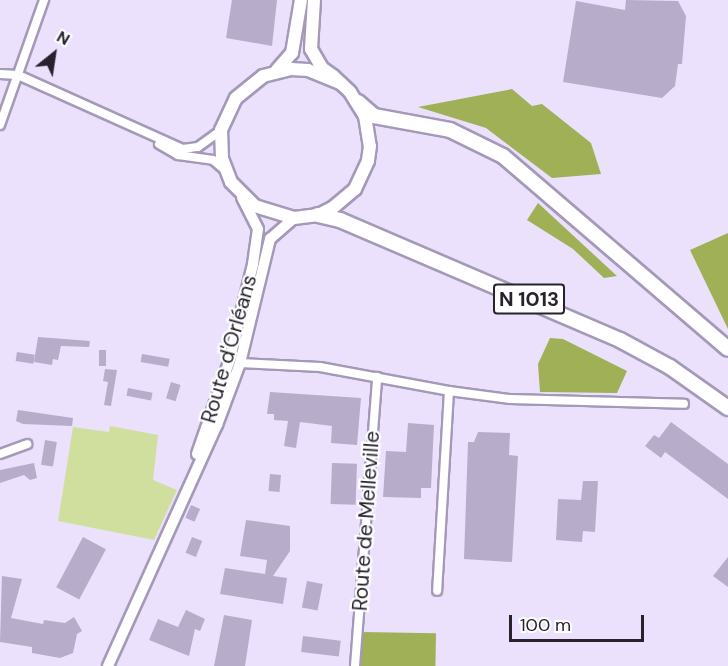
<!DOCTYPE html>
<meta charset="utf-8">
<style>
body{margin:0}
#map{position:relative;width:728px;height:666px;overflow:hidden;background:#ebe1fc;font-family:"DM Sans",sans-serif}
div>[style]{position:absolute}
.green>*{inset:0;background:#d1df9e}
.forest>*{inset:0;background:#9fb056;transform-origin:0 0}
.building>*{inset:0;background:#b8accb;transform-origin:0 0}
.roads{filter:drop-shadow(2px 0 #a599b8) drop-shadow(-2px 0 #a599b8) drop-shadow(0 2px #a599b8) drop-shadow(0 -2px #a599b8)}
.street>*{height:8px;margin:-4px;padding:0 4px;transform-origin:4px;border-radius:4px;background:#fff}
.secondary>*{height:10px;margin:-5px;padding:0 5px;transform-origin:5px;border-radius:5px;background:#fff}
.primary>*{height:12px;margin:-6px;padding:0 6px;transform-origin:6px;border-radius:6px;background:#fff}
.highway>*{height:14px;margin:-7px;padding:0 7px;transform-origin:7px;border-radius:7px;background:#fff}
span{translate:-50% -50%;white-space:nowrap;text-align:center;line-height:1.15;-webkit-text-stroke:4.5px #fff;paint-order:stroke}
.shield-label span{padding:2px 4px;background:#fff;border:2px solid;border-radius:4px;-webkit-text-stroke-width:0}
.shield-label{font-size:20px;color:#27222e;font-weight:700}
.street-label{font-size:21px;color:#27222e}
.north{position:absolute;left:24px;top:24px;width:60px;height:60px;-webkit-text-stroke:4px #fff;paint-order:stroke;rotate:30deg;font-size:16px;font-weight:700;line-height:24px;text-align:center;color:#27222e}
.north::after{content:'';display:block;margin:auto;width:21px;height:27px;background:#27222e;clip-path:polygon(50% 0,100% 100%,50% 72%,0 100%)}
.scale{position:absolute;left:509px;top:615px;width:135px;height:27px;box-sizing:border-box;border:3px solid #27222e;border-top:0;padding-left:8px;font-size:18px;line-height:21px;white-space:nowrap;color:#27222e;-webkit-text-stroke:4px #fff;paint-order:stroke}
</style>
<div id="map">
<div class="green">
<div style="clip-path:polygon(110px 426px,158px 435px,153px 480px,177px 490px,154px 540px,58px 521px,73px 427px,109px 432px)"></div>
</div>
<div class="forest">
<div style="clip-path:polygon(512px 89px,532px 106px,542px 104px,591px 143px,601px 174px,552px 178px,486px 128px,418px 107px)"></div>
<div style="clip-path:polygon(538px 203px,617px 276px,604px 278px,573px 249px,527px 220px)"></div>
<div style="clip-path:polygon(728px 233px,728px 329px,690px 250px)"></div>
<div style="clip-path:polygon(550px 338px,563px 339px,627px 371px,617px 393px,540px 392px,538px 364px)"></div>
<div style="left:361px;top:632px;width:75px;height:34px;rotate:1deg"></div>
</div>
<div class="building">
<div style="clip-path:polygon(232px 0,277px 0,272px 46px,226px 38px)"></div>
<div style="clip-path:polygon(626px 0,678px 1px,686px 16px,682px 64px,678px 64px,675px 86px,662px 98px,563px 82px,576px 1px,625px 10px)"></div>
<div style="clip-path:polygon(38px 337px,90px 341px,89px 347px,61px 346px,58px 360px,53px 359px,52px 365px,34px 362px)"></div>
<div style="left:99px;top:350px;width:7px;height:16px"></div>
<div style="left:17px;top:352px;width:18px;height:9px;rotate:9deg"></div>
<div style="left:142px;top:354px;width:28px;height:8px;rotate:10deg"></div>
<div style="clip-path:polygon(105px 369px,117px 370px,111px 406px,104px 405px,108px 382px,103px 381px)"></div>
<div style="left:171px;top:382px;width:10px;height:17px;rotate:17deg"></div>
<div style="left:128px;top:388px;width:25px;height:8px;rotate:11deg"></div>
<div style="clip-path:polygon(270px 392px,361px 398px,357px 445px,331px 443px,332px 426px,300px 422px,296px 448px,284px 446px,288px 421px,274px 420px,274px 414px,267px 414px)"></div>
<div style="clip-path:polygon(18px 410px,73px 418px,72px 426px,23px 424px,16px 421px)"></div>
<div style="clip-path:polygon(671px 422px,728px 464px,728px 499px,665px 452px,661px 458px,645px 446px,654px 435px,659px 438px)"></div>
<div style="clip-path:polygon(408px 423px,434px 425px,431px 488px,421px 488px,421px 498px,383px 497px,386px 451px,406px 452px)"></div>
<div style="clip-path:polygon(478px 432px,510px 433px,509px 455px,518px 456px,512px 562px,464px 559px,468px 442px,474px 442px)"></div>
<div style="left:45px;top:440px;width:12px;height:25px;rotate:9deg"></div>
<div style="clip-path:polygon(34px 463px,37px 478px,30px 480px,24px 475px,0 483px,0 470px)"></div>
<div style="left:332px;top:463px;width:25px;height:41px;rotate:2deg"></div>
<div style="left:270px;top:474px;width:11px;height:17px;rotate:5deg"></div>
<div style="clip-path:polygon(583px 481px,598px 481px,595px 532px,583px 531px,582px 542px,556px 540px,558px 499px,581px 500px)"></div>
<div style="left:191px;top:505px;width:10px;height:14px;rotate:24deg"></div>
<div style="clip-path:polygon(246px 520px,290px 526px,290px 551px,273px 576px,287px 578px,283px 604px,220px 594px,225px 568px,265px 574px,267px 560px,240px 556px)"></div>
<div style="left:83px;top:537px;width:26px;height:57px;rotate:28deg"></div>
<div style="left:192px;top:537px;width:11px;height:17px;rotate:22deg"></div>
<div style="clip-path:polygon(728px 557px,728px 587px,713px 576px)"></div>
<div style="clip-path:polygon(2px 576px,22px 579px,11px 618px,43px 624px,44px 620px,65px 623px,74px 617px,82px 631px,77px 634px,73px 653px,60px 658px,32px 653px,32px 647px,0 642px)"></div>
<div style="left:307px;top:581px;width:16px;height:27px;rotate:11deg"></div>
<div style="clip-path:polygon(186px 610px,205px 619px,200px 631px,195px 629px,189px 656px,149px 640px,158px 619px,178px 627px)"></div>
<div style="clip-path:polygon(224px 615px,252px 620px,245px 666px,214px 666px)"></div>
<div style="left:303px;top:636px;width:38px;height:16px;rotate:7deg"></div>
</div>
<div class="roads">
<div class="street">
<div style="left:0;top:74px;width:18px;rotate:3deg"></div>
<div style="left:18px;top:75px;width:181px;rotate:24.2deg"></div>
<div style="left:183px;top:149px;width:15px;rotate:-8deg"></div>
<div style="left:198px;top:147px;width:29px;rotate:-36deg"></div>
<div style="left:0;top:125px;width:133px;rotate:-70.6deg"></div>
<div style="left:159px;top:144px;width:22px;rotate:30deg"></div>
<div style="left:178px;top:155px;width:35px;rotate:8deg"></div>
<div style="left:213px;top:160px;width:17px;rotate:40deg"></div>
<div style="left:240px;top:363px;width:80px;rotate:2.9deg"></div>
<div style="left:320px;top:367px;width:131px;rotate:10.5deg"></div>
<div style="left:449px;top:391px;width:200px;rotate:93.4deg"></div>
<div style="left:449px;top:391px;width:62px;rotate:7.5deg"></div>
<div style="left:510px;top:399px;width:174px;rotate:1.6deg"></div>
<div style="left:0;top:454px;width:29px;rotate:-20deg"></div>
<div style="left:355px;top:666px;width:290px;rotate:-85.6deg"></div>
</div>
<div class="secondary">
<div style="left:197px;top:454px;width:97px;rotate:-70.8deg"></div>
<div style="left:229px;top:362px;width:101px;rotate:-76.2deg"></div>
<div style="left:253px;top:264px;width:35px;rotate:-82deg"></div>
<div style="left:258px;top:229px;width:35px;rotate:-117deg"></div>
<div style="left:108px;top:666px;width:265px;rotate:-65.7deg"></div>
<div style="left:217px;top:425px;width:66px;rotate:-69.6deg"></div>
<div style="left:240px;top:363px;width:128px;rotate:-76.4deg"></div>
<div style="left:270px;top:239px;width:32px;rotate:-41deg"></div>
</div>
<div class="primary">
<div style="left:314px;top:0;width:49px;rotate:93.5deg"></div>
<div style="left:311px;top:49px;width:22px;rotate:60deg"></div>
<div style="left:322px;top:68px;width:14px;rotate:36deg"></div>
<div style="left:333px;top:76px;width:23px;rotate:43deg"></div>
<div style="left:350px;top:92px;width:28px;rotate:58deg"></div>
<div style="left:365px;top:116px;width:30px;rotate:81deg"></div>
<div style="left:370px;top:146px;width:15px;rotate:98deg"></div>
<div style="left:368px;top:161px;width:31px;rotate:115deg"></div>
<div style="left:355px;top:189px;width:30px;rotate:140deg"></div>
<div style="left:332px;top:208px;width:16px;rotate:153deg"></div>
<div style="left:318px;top:215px;width:24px;rotate:173deg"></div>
<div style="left:294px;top:218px;width:41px;rotate:-162.9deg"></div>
<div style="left:255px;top:206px;width:34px;rotate:-135deg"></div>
<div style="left:231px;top:182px;width:26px;rotate:-111deg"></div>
<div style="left:222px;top:158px;width:28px;rotate:-92deg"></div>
<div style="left:221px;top:130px;width:35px;rotate:-65deg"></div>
<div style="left:236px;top:98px;width:35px;rotate:-39deg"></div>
<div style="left:263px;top:76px;width:29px;rotate:-14deg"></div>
<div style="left:291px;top:69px;width:17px;rotate:3deg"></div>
<div style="left:308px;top:70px;width:35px;rotate:22deg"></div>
<div style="left:277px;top:70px;width:23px;rotate:-49deg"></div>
<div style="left:292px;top:53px;width:54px;rotate:-80.4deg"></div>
</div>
<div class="highway">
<div style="left:358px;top:102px;width:21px;rotate:41deg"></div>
<div style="left:374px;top:116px;width:77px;rotate:10.4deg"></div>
<div style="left:450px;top:130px;width:59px;rotate:26.1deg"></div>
<div style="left:503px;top:156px;width:296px;rotate:40.6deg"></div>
<div style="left:318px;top:215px;width:23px;rotate:13deg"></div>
<div style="left:340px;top:220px;width:305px;rotate:23.2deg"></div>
<div style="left:620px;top:340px;width:57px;rotate:28.4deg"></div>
<div style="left:670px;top:367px;width:71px;rotate:35.3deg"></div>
</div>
</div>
<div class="shield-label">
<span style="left:529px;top:299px">N 1013</span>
</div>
<div class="street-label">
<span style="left:229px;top:349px;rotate:-74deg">Route d'Orléans</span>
<span style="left:366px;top:521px;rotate:-86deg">Route de Melleville</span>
</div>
<div class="north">N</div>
<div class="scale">100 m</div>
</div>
